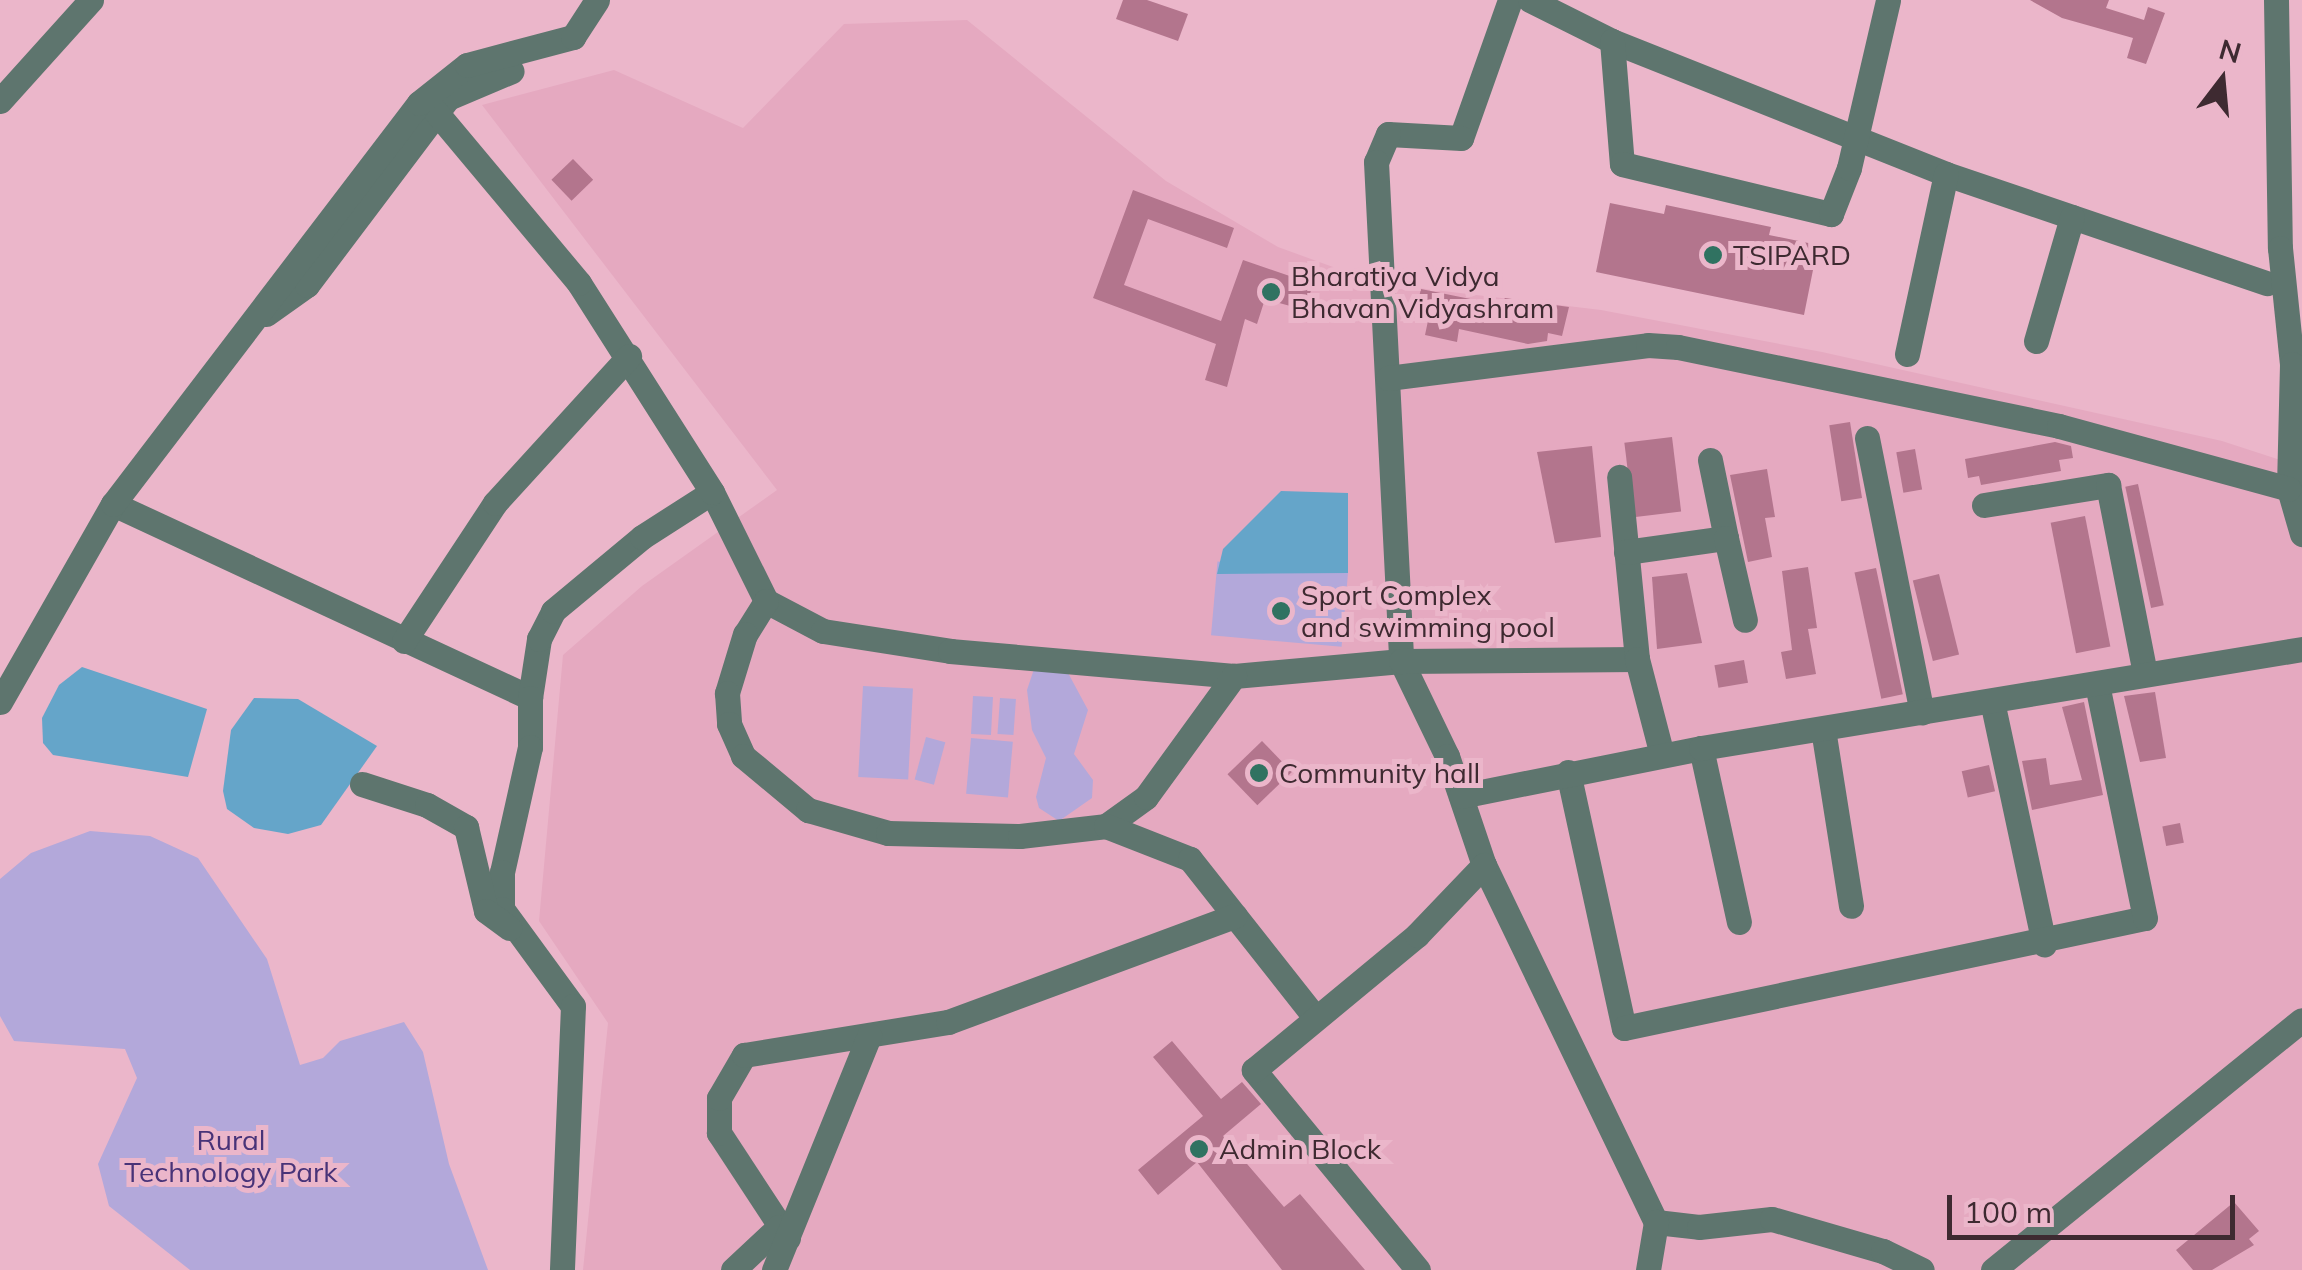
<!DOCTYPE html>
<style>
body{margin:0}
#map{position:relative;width:2302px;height:1270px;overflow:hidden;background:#ebb6ca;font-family:Mulish,sans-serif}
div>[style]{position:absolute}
.built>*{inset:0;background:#e5a9c0}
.green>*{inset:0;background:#b3a8da;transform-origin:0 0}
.water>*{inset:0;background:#65a5c9}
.building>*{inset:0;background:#b3758d;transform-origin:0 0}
.minor>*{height:25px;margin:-12.5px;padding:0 12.5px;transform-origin:12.5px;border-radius:12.5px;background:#5e756e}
.dots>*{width:28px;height:28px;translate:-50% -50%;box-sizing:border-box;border:5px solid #ebb6ca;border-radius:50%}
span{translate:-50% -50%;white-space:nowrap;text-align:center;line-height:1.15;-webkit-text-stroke:10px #ebb6ca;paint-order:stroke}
.poi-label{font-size:28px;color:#3e2a31}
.left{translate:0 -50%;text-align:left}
.park-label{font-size:28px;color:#483378}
.north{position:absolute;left:2172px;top:30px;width:100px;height:100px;-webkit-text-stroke:8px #ebb6ca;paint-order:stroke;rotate:16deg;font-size:28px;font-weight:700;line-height:40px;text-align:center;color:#3e2a31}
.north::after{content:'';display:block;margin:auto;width:35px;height:45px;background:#3e2a31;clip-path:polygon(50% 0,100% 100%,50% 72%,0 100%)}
.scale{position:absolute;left:1947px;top:1195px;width:288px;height:45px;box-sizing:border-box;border:5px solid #3e2a31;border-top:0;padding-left:12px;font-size:30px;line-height:35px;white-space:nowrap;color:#3e2a31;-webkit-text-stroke:8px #ebb6ca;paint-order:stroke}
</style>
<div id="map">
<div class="built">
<div style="clip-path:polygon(967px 20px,1166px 181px,1278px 247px,1377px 283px,1601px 310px,1822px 352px,2222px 441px,2302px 467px,2302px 1270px,583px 1270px,608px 1023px,539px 921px,563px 655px,642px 586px,777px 490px,482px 105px,614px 70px,743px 128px,844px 24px)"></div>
</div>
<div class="green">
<div style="left:1348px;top:573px;width:74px;height:131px;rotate:95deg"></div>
<div style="clip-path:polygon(1037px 660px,1067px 671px,1088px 710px,1074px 754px,1093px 780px,1092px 798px,1059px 821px,1039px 808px,1036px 797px,1046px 758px,1032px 730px,1027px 690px)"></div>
<div style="left:863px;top:686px;width:50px;height:91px;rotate:3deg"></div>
<div style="left:973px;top:696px;width:20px;height:38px;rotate:3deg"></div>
<div style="left:1000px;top:698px;width:16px;height:36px;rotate:4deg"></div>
<div style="left:926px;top:737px;width:20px;height:44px;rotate:15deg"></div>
<div style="left:971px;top:738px;width:42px;height:56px;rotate:5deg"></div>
<div style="clip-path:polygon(90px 831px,150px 836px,198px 858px,267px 959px,300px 1065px,323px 1058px,340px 1041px,404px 1022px,423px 1052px,449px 1164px,488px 1270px,190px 1270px,109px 1206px,98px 1164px,137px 1078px,125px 1049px,14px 1041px,0 1016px,0 879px,31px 853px)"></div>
</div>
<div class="water">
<div style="clip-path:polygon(1281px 491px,1348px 493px,1348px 573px,1217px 574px,1223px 549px)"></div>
<div style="clip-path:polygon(82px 667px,207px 709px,188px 777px,53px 755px,43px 743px,42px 718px,59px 685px)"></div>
<div style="clip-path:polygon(254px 698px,298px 699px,377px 746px,321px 825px,288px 834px,254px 828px,227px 809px,223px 791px,231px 730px)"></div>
</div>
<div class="building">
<div style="clip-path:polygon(1123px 0,1147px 0,1188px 14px,1178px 41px,1116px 19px)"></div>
<div style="clip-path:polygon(2030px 0,2109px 0,2106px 8px,2144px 20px,2148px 7px,2165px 13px,2146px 64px,2127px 58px,2133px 38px,2062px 18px)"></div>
<div style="left:573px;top:159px;width:29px;height:30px;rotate:46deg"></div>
<div style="clip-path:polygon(1133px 190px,1234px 228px,1227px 248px,1148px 219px,1124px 285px,1221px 321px,1243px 260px,1313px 284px,1305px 310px,1265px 299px,1257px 324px,1245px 319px,1227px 387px,1205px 380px,1216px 344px,1093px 298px)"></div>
<div style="clip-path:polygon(1610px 203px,1664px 214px,1666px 205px,1771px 227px,1769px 235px,1818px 245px,1804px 315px,1596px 272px)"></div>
<div style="clip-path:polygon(1421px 289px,1500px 305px,1505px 298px,1569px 307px,1562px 336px,1548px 333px,1547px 341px,1528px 344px,1459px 329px,1457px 342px,1425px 335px,1429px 316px,1415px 313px)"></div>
<div style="left:1850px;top:422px;width:77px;height:21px;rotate:81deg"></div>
<div style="left:1672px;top:437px;width:75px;height:48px;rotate:83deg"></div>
<div style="clip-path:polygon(2055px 442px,2071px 446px,2073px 458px,2059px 460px,2061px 471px,1981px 485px,1979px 476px,1968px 478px,1965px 459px)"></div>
<div style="clip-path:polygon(1592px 446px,1601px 537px,1555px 543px,1537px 452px)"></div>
<div style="left:1915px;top:449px;width:41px;height:19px;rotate:80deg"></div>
<div style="clip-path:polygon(1767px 469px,1775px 517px,1765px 518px,1772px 557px,1748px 562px,1730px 475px)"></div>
<div style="left:2138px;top:484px;width:124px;height:13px;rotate:78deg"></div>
<div style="left:2085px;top:516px;width:133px;height:35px;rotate:79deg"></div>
<div style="clip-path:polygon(1808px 567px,1817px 628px,1808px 629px,1816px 674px,1786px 679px,1781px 652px,1792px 650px,1782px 571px)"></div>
<div style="left:1876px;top:568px;width:129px;height:22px;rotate:78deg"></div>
<div style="clip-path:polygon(1687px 573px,1702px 643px,1657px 649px,1652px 577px)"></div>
<div style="left:1939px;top:574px;width:83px;height:27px;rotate:76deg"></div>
<div style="left:1744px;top:660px;width:23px;height:30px;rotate:80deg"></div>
<div style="clip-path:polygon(2155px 692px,2166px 758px,2140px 762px,2124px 696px)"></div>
<div style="clip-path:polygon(2084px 702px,2103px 795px,2032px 810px,2022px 761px,2046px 758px,2050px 785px,2082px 780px,2062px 707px)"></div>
<div style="left:1262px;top:741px;width:43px;height:48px;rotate:46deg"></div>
<div style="left:1989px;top:765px;width:27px;height:28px;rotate:77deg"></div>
<div style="left:2180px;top:823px;width:20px;height:18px;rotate:79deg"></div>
<div style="clip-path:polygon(1172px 1041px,1221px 1099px,1242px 1082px,1261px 1104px,1223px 1136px,1284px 1207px,1300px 1194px,1365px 1270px,1282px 1270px,1197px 1162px,1158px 1195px,1138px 1170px,1203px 1116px,1153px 1057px)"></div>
<div style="clip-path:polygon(2234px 1202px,2259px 1231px,2249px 1239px,2254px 1245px,2212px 1270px,2193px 1270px,2176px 1250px)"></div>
</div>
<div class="minor">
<div style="left:1510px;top:0;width:146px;rotate:109.5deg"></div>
<div style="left:1461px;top:138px;width:73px;rotate:-176.9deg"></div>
<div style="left:1388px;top:134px;width:30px;rotate:113deg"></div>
<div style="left:1376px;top:162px;width:500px;rotate:87.1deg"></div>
<div style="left:1401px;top:661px;width:106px;rotate:64.2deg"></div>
<div style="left:1447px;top:756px;width:115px;rotate:71.3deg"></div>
<div style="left:1484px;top:865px;width:396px;rotate:64.3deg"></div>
<div style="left:1656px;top:1222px;width:43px;rotate:6.6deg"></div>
<div style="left:1699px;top:1227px;width:73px;rotate:-6.3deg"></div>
<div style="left:1772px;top:1219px;width:116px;rotate:16.1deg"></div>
<div style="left:1883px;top:1251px;width:43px;rotate:26deg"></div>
<div style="left:1530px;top:0;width:92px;rotate:26.6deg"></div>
<div style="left:1612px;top:41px;width:360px;rotate:21.7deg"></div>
<div style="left:1946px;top:174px;width:339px;rotate:18.8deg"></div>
<div style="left:2276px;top:0;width:248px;rotate:89.1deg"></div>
<div style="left:2280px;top:248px;width:117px;rotate:84.1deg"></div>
<div style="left:2292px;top:364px;width:125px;rotate:91.4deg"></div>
<div style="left:2289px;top:489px;width:47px;rotate:73.9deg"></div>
<div style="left:1612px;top:41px;width:123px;rotate:85.4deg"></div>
<div style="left:1622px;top:164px;width:215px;rotate:13.5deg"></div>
<div style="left:1831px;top:214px;width:49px;rotate:-68.6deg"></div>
<div style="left:1849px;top:168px;width:172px;rotate:-76.9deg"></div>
<div style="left:0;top:101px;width:136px;rotate:-48deg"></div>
<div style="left:266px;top:314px;width:50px;rotate:-35.3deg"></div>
<div style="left:307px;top:285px;width:234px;rotate:-53deg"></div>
<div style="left:448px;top:98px;width:69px;rotate:-22.9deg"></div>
<div style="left:2036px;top:341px;width:129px;rotate:-73.8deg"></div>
<div style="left:1907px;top:354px;width:184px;rotate:-77.8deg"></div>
<div style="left:1388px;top:378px;width:262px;rotate:-7.2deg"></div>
<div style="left:1648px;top:345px;width:30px;rotate:4deg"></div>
<div style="left:1678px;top:347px;width:389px;rotate:11.7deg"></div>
<div style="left:2059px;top:426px;width:238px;rotate:15.3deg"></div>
<div style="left:1867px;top:438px;width:280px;rotate:78.7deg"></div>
<div style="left:1710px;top:460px;width:80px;rotate:78.4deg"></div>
<div style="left:712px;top:492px;width:122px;rotate:63.6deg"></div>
<div style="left:766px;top:601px;width:64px;rotate:27.8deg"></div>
<div style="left:823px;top:631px;width:129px;rotate:8.9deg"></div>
<div style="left:950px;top:651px;width:285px;rotate:5deg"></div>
<div style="left:1234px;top:676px;width:168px;rotate:-5.1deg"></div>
<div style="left:1401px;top:661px;width:236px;rotate:-0.5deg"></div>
<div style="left:1637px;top:659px;width:183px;rotate:-95.6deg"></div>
<div style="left:113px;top:504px;width:460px;rotate:24.9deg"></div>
<div style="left:530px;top:698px;width:60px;rotate:-81.3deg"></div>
<div style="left:539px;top:639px;width:31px;rotate:-63deg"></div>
<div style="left:553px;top:611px;width:116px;rotate:-39.7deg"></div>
<div style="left:642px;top:537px;width:83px;rotate:-32.7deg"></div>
<div style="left:712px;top:492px;width:248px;rotate:-122.5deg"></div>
<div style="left:579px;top:283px;width:223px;rotate:-129.9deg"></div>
<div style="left:1984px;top:505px;width:126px;rotate:-9.2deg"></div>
<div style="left:2108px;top:485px;width:192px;rotate:78.9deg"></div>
<div style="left:1626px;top:552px;width:101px;rotate:-8deg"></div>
<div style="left:1726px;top:538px;width:84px;rotate:77deg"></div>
<div style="left:766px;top:601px;width:39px;rotate:122deg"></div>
<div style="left:745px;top:634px;width:62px;rotate:107deg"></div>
<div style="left:727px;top:693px;width:31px;rotate:86deg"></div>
<div style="left:729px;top:724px;width:35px;rotate:66deg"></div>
<div style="left:743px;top:756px;width:85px;rotate:39.7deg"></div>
<div style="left:808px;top:810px;width:83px;rotate:16deg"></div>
<div style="left:888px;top:833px;width:132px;rotate:1.3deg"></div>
<div style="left:1020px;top:836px;width:87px;rotate:-6.6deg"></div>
<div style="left:1106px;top:826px;width:49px;rotate:-35.9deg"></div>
<div style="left:1146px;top:797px;width:150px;rotate:-54deg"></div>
<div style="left:404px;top:641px;width:165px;rotate:-56.6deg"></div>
<div style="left:495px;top:503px;width:199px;rotate:-47.6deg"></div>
<div style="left:1637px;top:659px;width:99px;rotate:75.4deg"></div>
<div style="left:530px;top:698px;width:49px;rotate:90deg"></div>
<div style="left:530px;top:747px;width:128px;rotate:102.6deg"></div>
<div style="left:502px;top:872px;width:37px;rotate:90deg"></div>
<div style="left:502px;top:909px;width:120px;rotate:53.8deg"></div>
<div style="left:573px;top:1006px;width:264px;rotate:92.4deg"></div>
<div style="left:1992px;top:701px;width:249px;rotate:77.9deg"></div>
<div style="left:0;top:702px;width:228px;rotate:-60.3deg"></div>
<div style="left:113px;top:504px;width:504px;rotate:-52.65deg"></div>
<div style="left:419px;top:103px;width:61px;rotate:-38.4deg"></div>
<div style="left:467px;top:65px;width:110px;rotate:-14.8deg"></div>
<div style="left:573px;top:37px;width:44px;rotate:-57deg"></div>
<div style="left:1823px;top:729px;width:179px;rotate:81deg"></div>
<div style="left:1701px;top:748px;width:178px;rotate:77.7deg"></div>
<div style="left:1568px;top:772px;width:262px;rotate:77.7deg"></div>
<div style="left:1624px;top:1028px;width:532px;rotate:-11.92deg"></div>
<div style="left:2145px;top:918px;width:239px;rotate:-101.6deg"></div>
<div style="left:362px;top:784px;width:68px;rotate:17.9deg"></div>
<div style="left:427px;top:805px;width:45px;rotate:29.4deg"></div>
<div style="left:466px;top:827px;width:86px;rotate:76.6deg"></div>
<div style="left:486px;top:911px;width:29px;rotate:36deg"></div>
<div style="left:1461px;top:796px;width:245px;rotate:-11.3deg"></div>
<div style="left:1701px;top:748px;width:609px;rotate:-9.35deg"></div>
<div style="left:1106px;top:826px;width:90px;rotate:21.4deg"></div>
<div style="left:1190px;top:859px;width:201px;rotate:51.7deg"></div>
<div style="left:788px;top:1238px;width:126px;rotate:-123.3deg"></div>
<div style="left:719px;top:1133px;width:35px;rotate:-90deg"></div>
<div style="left:719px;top:1098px;width:50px;rotate:-59.8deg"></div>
<div style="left:744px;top:1055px;width:207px;rotate:-9.2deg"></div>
<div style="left:948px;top:1022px;width:306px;rotate:-20.3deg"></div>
<div style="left:733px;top:1270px;width:63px;rotate:-43.1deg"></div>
<div style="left:774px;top:1270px;width:253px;rotate:-67.9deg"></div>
<div style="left:1418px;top:1270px;width:259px;rotate:-129.4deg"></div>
<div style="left:1254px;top:1070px;width:212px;rotate:-39.6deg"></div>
<div style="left:1417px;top:935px;width:97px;rotate:-46.3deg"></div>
<div style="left:1648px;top:1270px;width:49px;rotate:-80.5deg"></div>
<div style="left:1993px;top:1270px;width:397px;rotate:-39deg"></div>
</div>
<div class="dots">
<div style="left:1713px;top:255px;background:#307261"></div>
<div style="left:1271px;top:292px;background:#307261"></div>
<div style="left:1281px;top:611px;background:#307261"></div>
<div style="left:1259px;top:773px;background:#307261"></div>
<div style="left:1199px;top:1149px;background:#307261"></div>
</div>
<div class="poi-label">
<span class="left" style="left:1733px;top:255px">TSIPARD</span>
<span class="left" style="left:1291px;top:292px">Bharatiya Vidya<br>Bhavan Vidyashram</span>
<span class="left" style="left:1301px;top:611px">Sport Complex<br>and swimming pool</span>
<span class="left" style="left:1279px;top:773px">Community hall</span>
<span class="left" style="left:1219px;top:1149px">Admin Block</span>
</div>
<div class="park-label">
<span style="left:231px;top:1156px">Rural<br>Technology Park</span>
</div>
<div class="north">N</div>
<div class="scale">100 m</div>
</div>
